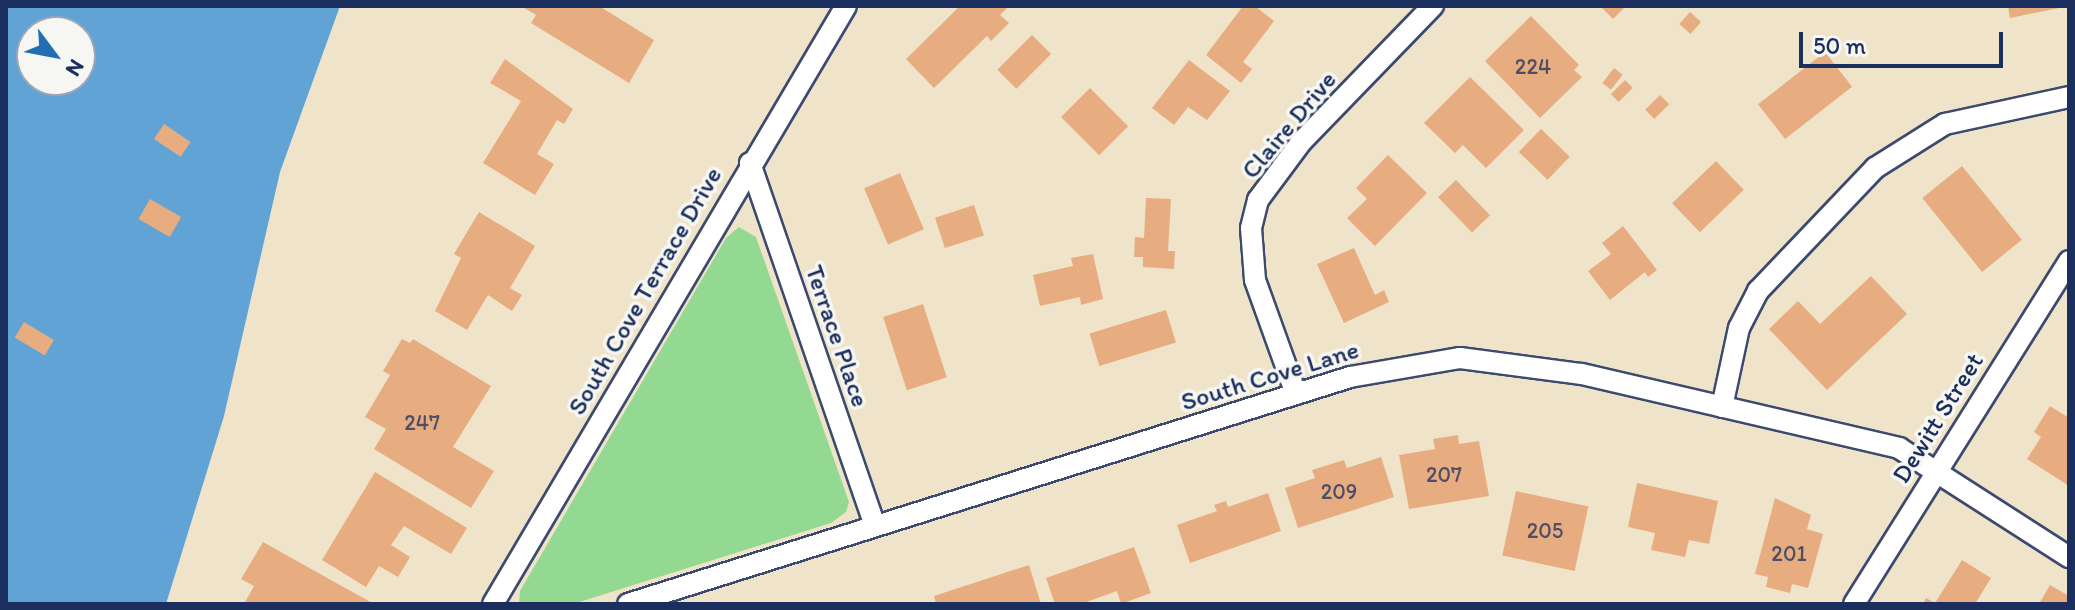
<!DOCTYPE html>
<style>
body{margin:0}
#map{position:relative;width:2075px;height:610px;overflow:hidden;background:#efe4ca;font-family:Itim,sans-serif}
div>[style]{position:absolute}
.green>*{inset:0;background:#94d992}
.water>*{inset:0;background:#60a3d4}
.building>*{inset:0;background:#e7ad80;transform-origin:0 0}
.roads{filter:drop-shadow(2px 0 #3b4a6e) drop-shadow(-2px 0 #3b4a6e) drop-shadow(0 2px #3b4a6e) drop-shadow(0 -2px #3b4a6e)}
.minor>*{height:20px;margin:-10px;padding:0 10px;transform-origin:10px;border-radius:10px;background:#fff}
span{translate:-50% -50%;white-space:nowrap;text-align:center;line-height:1.15;-webkit-text-stroke:7px #f6f6f2;paint-order:stroke}
.number-label{font-size:22px;color:#4e4e66}
.number-label span{-webkit-text-stroke-width:0}
.street-label{font-size:26px;color:#1b2f5e}
.frame{position:absolute;inset:0;border:8px solid #1b2f5e;pointer-events:none}
.north{position:absolute;left:16px;top:16px;width:80px;height:80px;box-sizing:border-box;background:#f6f6f2;border:2px solid #9ea6b7;border-radius:50%;rotate:122deg;font-size:22px;font-weight:700;line-height:32px;text-align:center;color:#1b2f5e}
.north::after{content:'';display:block;margin:auto;width:28px;height:36px;background:#1f6fb2;clip-path:polygon(50% 0,100% 100%,50% 72%,0 100%)}
.scale{position:absolute;left:1799px;top:32px;width:204px;height:36px;box-sizing:border-box;border:4px solid #1b2f5e;border-top:0;padding-left:10px;font-size:24px;line-height:28px;white-space:nowrap;color:#1b2f5e;-webkit-text-stroke:6px #f6f6f2;paint-order:stroke}
</style>
<div id="map">
<div class="green">
<div style="clip-path:polygon(739px 227px,756px 237px,849px 502px,846px 512px,831px 523px,573px 604px,519px 604px,520px 591px,726px 238px)"></div>
</div>
<div class="water">
<div style="clip-path:polygon(evenodd,6px 6px,340px 6px,280px 172px,224px 416px,166px 604px,6px 604px,6px 6px,32px 32px,80px 32px,80px 80px,32px 80px,32px 32px)"></div>
</div>
<div class="building">
<div style="clip-path:polygon(521px 6px,599px 6px,654px 40px,629px 83px,531px 23px,536px 15px)"></div>
<div style="clip-path:polygon(960px 6px,1009px 6px,1000px 15px,1009px 23px,991px 41px,987px 36px,934px 88px,906px 59px)"></div>
<div style="clip-path:polygon(1243px 6px,1255px 6px,1274px 21px,1243px 62px,1252px 69px,1241px 83px,1206px 55px)"></div>
<div style="clip-path:polygon(1600px 6px,1626px 6px,1613px 19px)"></div>
<div style="clip-path:polygon(2008px 6px,2064px 6px,2064px 7px,2010px 18px)"></div>
<div style="left:1690px;top:12px;width:15px;height:16px;rotate:42deg"></div>
<div style="clip-path:polygon(1531px 16px,1579px 65px,1574px 70px,1582px 77px,1540px 118px,1485px 61px)"></div>
<div style="left:1032px;top:35px;width:27px;height:49px;rotate:45deg"></div>
<div style="left:1825px;top:52px;width:44px;height:85px;rotate:52deg"></div>
<div style="clip-path:polygon(505px 59px,573px 109px,564px 124px,557px 120px,537px 154px,554px 164px,535px 195px,483px 163px,521px 101px,490px 83px)"></div>
<div style="clip-path:polygon(1189px 60px,1230px 91px,1207px 120px,1188px 107px,1174px 125px,1152px 108px)"></div>
<div style="left:1614px;top:68px;width:11px;height:19px;rotate:38deg"></div>
<div style="clip-path:polygon(1470px 77px,1524px 130px,1486px 168px,1463px 145px,1455px 153px,1424px 123px)"></div>
<div style="left:1625px;top:80px;width:11px;height:20px;rotate:45deg"></div>
<div style="left:1090px;top:88px;width:54px;height:41px;rotate:45deg"></div>
<div style="left:1660px;top:95px;width:13px;height:21px;rotate:45deg"></div>
<div style="left:164px;top:124px;width:32px;height:18px;rotate:34deg"></div>
<div style="left:1541px;top:129px;width:40px;height:32px;rotate:44deg"></div>
<div style="clip-path:polygon(1388px 155px,1427px 193px,1375px 246px,1347px 218px,1367px 199px,1356px 188px)"></div>
<div style="left:1716px;top:161px;width:40px;height:61px;rotate:46deg"></div>
<div style="left:1962px;top:166px;width:95px;height:51px;rotate:51deg"></div>
<div style="left:900px;top:173px;width:61px;height:39px;rotate:67deg"></div>
<div style="left:1456px;top:180px;width:49px;height:25px;rotate:46deg"></div>
<div style="clip-path:polygon(1146px 198px,1171px 199px,1168px 251px,1175px 251px,1174px 269px,1143px 267px,1143px 257px,1134px 257px,1135px 237px,1144px 238px)"></div>
<div style="left:150px;top:199px;width:36px;height:23px;rotate:30deg"></div>
<div style="left:974px;top:205px;width:32px;height:41px;rotate:72deg"></div>
<div style="clip-path:polygon(479px 212px,535px 246px,510px 288px,522px 295px,512px 311px,488px 295px,467px 330px,435px 311px,461px 258px,454px 254px)"></div>
<div style="clip-path:polygon(1623px 226px,1657px 270px,1648px 277px,1645px 272px,1610px 300px,1588px 271px,1611px 254px,1602px 243px)"></div>
<div style="clip-path:polygon(1354px 248px,1375px 295px,1384px 290px,1389px 302px,1344px 323px,1317px 264px)"></div>
<div style="clip-path:polygon(1093px 254px,1103px 299px,1081px 305px,1080px 297px,1040px 306px,1033px 275px,1073px 266px,1071px 258px)"></div>
<div style="clip-path:polygon(1871px 276px,1907px 314px,1827px 390px,1769px 329px,1798px 301px,1820px 324px)"></div>
<div style="left:923px;top:304px;width:77px;height:42px;rotate:72deg"></div>
<div style="left:1166px;top:310px;width:34px;height:80px;rotate:73deg"></div>
<div style="left:24px;top:322px;width:35px;height:18px;rotate:31deg"></div>
<div style="clip-path:polygon(402px 339px,410px 343px,413px 339px,491px 386px,453px 447px,494px 471px,471px 508px,374px 449px,386px 429px,365px 417px,390px 375px,383px 371px)"></div>
<div style="clip-path:polygon(2050px 406px,2069px 418px,2069px 486px,2027px 459px,2041px 437px,2034px 432px)"></div>
<div style="clip-path:polygon(1458px 435px,1459px 444px,1479px 441px,1489px 496px,1409px 509px,1399px 455px,1435px 449px,1433px 439px)"></div>
<div style="clip-path:polygon(1381px 457px,1394px 497px,1298px 528px,1285px 488px,1315px 478px,1312px 470px,1344px 460px,1347px 468px)"></div>
<div style="clip-path:polygon(375px 472px,467px 528px,451px 554px,404px 526px,391px 545px,410px 557px,398px 577px,379px 566px,366px 587px,322px 560px)"></div>
<div style="clip-path:polygon(1637px 483px,1718px 501px,1709px 544px,1689px 540px,1685px 557px,1651px 550px,1655px 533px,1628px 527px)"></div>
<div style="left:1516px;top:491px;width:74px;height:66px;rotate:12deg"></div>
<div style="clip-path:polygon(1268px 493px,1281px 531px,1190px 563px,1177px 525px,1217px 511px,1214px 505px,1226px 501px,1228px 507px)"></div>
<div style="clip-path:polygon(1775px 498px,1811px 515px,1807px 529px,1823px 534px,1808px 588px,1792px 584px,1790px 593px,1766px 587px,1768px 577px,1755px 574px)"></div>
<div style="clip-path:polygon(263px 542px,374px 604px,244px 604px,254px 586px,241px 579px)"></div>
<div style="clip-path:polygon(1134px 547px,1151px 593px,1121px 604px,1117px 591px,1081px 604px,1055px 604px,1046px 578px)"></div>
<div style="clip-path:polygon(1962px 560px,1991px 578px,1975px 604px,1923px 604px,1926px 598px,1935px 603px)"></div>
<div style="clip-path:polygon(1029px 565px,1041px 604px,936px 604px,934px 596px)"></div>
<div style="clip-path:polygon(2050px 585px,2069px 596px,2069px 604px,2039px 604px)"></div>
</div>
<div class="roads">
<div class="minor">
<div style="left:750px;top:163px;width:384px;rotate:71deg"></div>
<div style="left:1296px;top:394px;width:121px;rotate:-109.8deg"></div>
<div style="left:1255px;top:280px;width:52px;rotate:-94.4deg"></div>
<div style="left:1251px;top:228px;width:29px;rotate:-76deg"></div>
<div style="left:1258px;top:200px;width:72px;rotate:-53.4deg"></div>
<div style="left:1301px;top:142px;width:190px;rotate:-45.9deg"></div>
<div style="left:1722px;top:407px;width:81px;rotate:-77.9deg"></div>
<div style="left:1739px;top:328px;width:42px;rotate:-62.8deg"></div>
<div style="left:1758px;top:291px;width:170px;rotate:-46.4deg"></div>
<div style="left:1875px;top:168px;width:83px;rotate:-32.2deg"></div>
<div style="left:1945px;top:124px;width:127px;rotate:-12.3deg"></div>
<div style="left:493px;top:604px;width:694px;rotate:-59.45deg"></div>
<div style="left:628px;top:604px;width:757px;rotate:-17.45deg"></div>
<div style="left:1350px;top:377px;width:112px;rotate:-9.8deg"></div>
<div style="left:1460px;top:358px;width:123px;rotate:7.5deg"></div>
<div style="left:1582px;top:374px;width:326px;rotate:13.1deg"></div>
<div style="left:1899px;top:448px;width:202px;rotate:32.7deg"></div>
<div style="left:1854px;top:604px;width:405px;rotate:-57.9deg"></div>
</div>
</div>
<div class="number-label">
<span style="left:1533px;top:67px">224</span>
<span style="left:422px;top:423px">247</span>
<span style="left:1444px;top:475px">207</span>
<span style="left:1339px;top:492px">209</span>
<span style="left:1545px;top:531px">205</span>
<span style="left:1789px;top:554px">201</span>
</div>
<div class="street-label">
<span style="left:1289px;top:125px;rotate:-50deg">Claire Drive</span>
<span style="left:645px;top:291px;rotate:-60deg">South Cove Terrace Drive</span>
<span style="left:837px;top:336px;rotate:71deg">Terrace Place</span>
<span style="left:1270px;top:376px;rotate:-17deg">South Cove Lane</span>
<span style="left:1938px;top:418px;rotate:-58deg">Dewitt Street</span>
</div>
<div class="frame"></div>
<div class="north">N</div>
<div class="scale">50 m</div>
</div>
